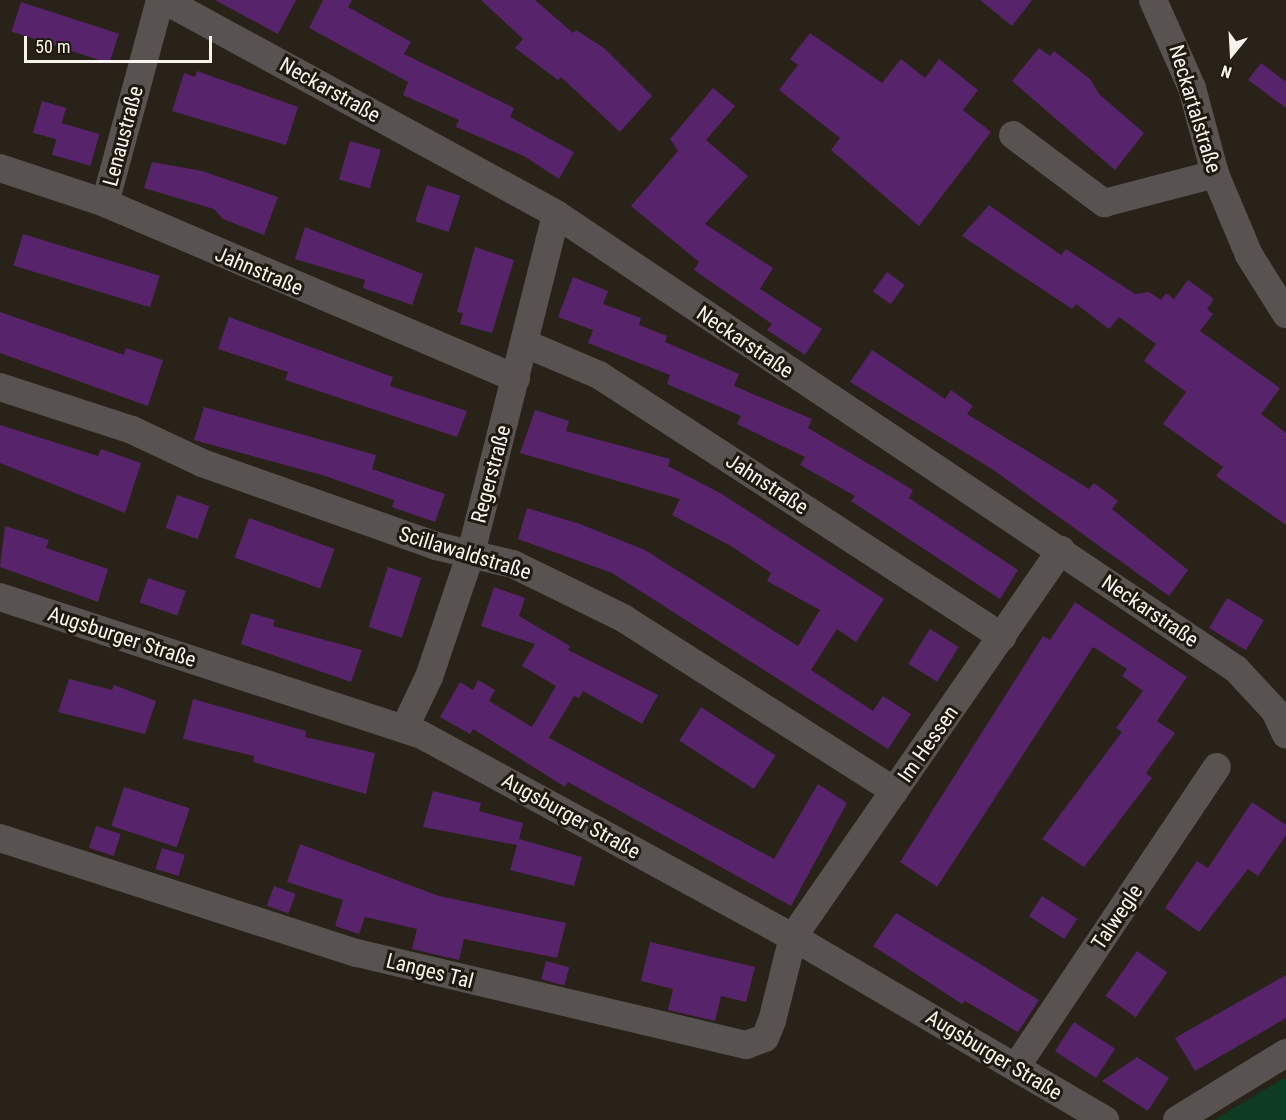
<!DOCTYPE html>
<meta charset="utf-8">
<style>
body{margin:0}
#map{position:relative;width:1286px;height:1120px;overflow:hidden;background:#292218;font-family:"Roboto Condensed",sans-serif}
div>[style]{position:absolute}
.green>*{inset:0;background:#0d3c23}
.building>*{inset:0;background:#57236a;transform-origin:0 0}
.minor>*{height:28px;margin:-14px;padding:0 14px;transform-origin:14px;border-radius:14px;background:#585250}
span{translate:-50% -50%;white-space:nowrap;text-align:center;line-height:1.15;-webkit-text-stroke:6px #1f190f;paint-order:stroke}
.street-label{font-size:21px;color:#f8f4ed}
.north{position:absolute;left:1202px;top:24px;width:60px;height:60px;-webkit-text-stroke:4px #1f190f;paint-order:stroke;rotate:198deg;font-size:16px;font-weight:700;line-height:24px;text-align:center;color:#f8f4ed}
.north::after{content:'';display:block;margin:auto;width:21px;height:27px;background:#f8f4ed;clip-path:polygon(50% 0,100% 100%,50% 72%,0 100%)}
.scale{position:absolute;left:24px;top:36px;width:188px;height:27px;box-sizing:border-box;border:3px solid #f8f4ed;border-top:0;padding-left:8px;font-size:18px;line-height:21px;white-space:nowrap;color:#f8f4ed;-webkit-text-stroke:4px #1f190f;paint-order:stroke}
</style>
<div id="map">
<div class="green">
<div style="clip-path:polygon(1286px 1077px,1286px 1120px,1215px 1120px,1227px 1112px)"></div>
</div>
<div class="building">
<div style="clip-path:polygon(215px 0,296px 0,278px 34px)"></div>
<div style="clip-path:polygon(323px 0,352px 0,348px 7px,411px 42px,404px 54px,514px 108px,510px 117px,574px 152px,559px 179px,524px 156px,456px 127px,459px 120px,403px 95px,408px 82px,309px 28px)"></div>
<div style="clip-path:polygon(481px 0,535px 0,573px 33px,576px 30px,604px 48px,652px 96px,620px 132px,561px 77px,558px 80px,515px 48px,523px 39px)"></div>
<div style="clip-path:polygon(980px 0,1032px 0,1012px 26px)"></div>
<div style="left:21px;top:2px;width:103px;height:31px;rotate:18deg"></div>
<div style="clip-path:polygon(810px 33px,882px 83px,901px 59px,925px 78px,939px 59px,978px 90px,963px 110px,991px 132px,919px 226px,831px 150px,840px 138px,779px 90px,798px 65px,790px 59px)"></div>
<div style="clip-path:polygon(1039px 48px,1050px 56px,1054px 51px,1090px 79px,1099px 94px,1144px 133px,1115px 170px,1012px 81px)"></div>
<div style="clip-path:polygon(1261px 63px,1286px 82px,1286px 108px,1248px 80px)"></div>
<div style="clip-path:polygon(197px 71px,298px 107px,286px 145px,172px 111px,184px 73px,195px 77px)"></div>
<div style="clip-path:polygon(713px 88px,735px 106px,706px 140px,748px 176px,705px 224px,773px 268px,760px 289px,822px 329px,805px 355px,767px 330px,772px 324px,694px 270px,699px 262px,631px 206px,678px 151px,670px 139px)"></div>
<div style="left:42px;top:101px;width:25px;height:33px;rotate:16deg"></div>
<div style="left:61px;top:123px;width:40px;height:33px;rotate:16deg"></div>
<div style="left:350px;top:141px;width:32px;height:40px;rotate:16deg"></div>
<div style="clip-path:polygon(152px 162px,202px 171px,278px 197px,264px 235px,223px 219px,214px 209px,144px 188px)"></div>
<div style="left:427px;top:185px;width:35px;height:38px;rotate:18deg"></div>
<div style="clip-path:polygon(989px 205px,1061px 255px,1066px 249px,1135px 294px,1149px 292px,1161px 300px,1166px 293px,1174px 299px,1188px 280px,1214px 299px,1207px 309px,1213px 314px,1200px 331px,1280px 388px,1261px 414px,1286px 433px,1286px 525px,1216px 476px,1223px 467px,1163px 424px,1186px 392px,1144px 361px,1156px 344px,1119px 317px,1109px 329px,1076px 304px,1072px 309px,962px 236px)"></div>
<div style="clip-path:polygon(305px 227px,423px 274px,412px 305px,363px 288px,365px 280px,295px 259px)"></div>
<div style="left:23px;top:234px;width:143px;height:33px;rotate:17deg"></div>
<div style="clip-path:polygon(475px 247px,514px 260px,492px 333px,460px 324px,463px 313px,457px 312px)"></div>
<div style="left:887px;top:272px;width:22px;height:24px;rotate:36deg"></div>
<div style="clip-path:polygon(573px 277px,608px 291px,603px 304px,641px 318px,639px 325px,667px 336px,665px 342px,739px 374px,734px 386px,812px 419px,808px 428px,913px 490px,909px 498px,1018px 570px,1000px 599px,851px 501px,855px 496px,800px 465px,805px 457px,737px 424px,741px 416px,667px 384px,670px 375px,588px 343px,593px 330px,558px 317px)"></div>
<div style="clip-path:polygon(0 312px,124px 355px,126px 348px,163px 360px,148px 406px,0 353px)"></div>
<div style="clip-path:polygon(229px 317px,393px 377px,390px 386px,467px 411px,457px 437px,285px 380px,288px 372px,218px 349px)"></div>
<div style="clip-path:polygon(872px 350px,945px 399px,951px 390px,973px 406px,967px 414px,1089px 489px,1094px 483px,1118px 501px,1112px 509px,1188px 570px,1169px 596px,992px 469px,850px 382px)"></div>
<div style="clip-path:polygon(204px 407px,376px 455px,372px 469px,445px 494px,435px 522px,392px 507px,394px 500px,322px 475px,194px 440px)"></div>
<div style="clip-path:polygon(535px 410px,569px 421px,566px 431px,670px 459px,668px 466px,722px 494px,884px 599px,856px 642px,837px 629px,811px 670px,873px 711px,883px 696px,911px 714px,888px 749px,612px 573px,518px 539px,527px 508px,580px 524px,645px 550px,798px 646px,820px 610px,767px 581px,771px 573px,731px 546px,672px 515px,680px 499px,520px 453px)"></div>
<div style="clip-path:polygon(0 425px,98px 456px,101px 449px,141px 463px,125px 513px,0 463px)"></div>
<div style="left:177px;top:495px;width:34px;height:35px;rotate:19deg"></div>
<div style="left:249px;top:518px;width:91px;height:42px;rotate:20deg"></div>
<div style="clip-path:polygon(5px 526px,49px 540px,46px 548px,108px 569px,98px 602px,0 567px)"></div>
<div style="left:388px;top:567px;width:35px;height:63px;rotate:18deg"></div>
<div style="left:148px;top:578px;width:40px;height:26px;rotate:19deg"></div>
<div style="clip-path:polygon(494px 587px,525px 598px,519px 616px,570px 646px,568px 650px,658px 695px,642px 724px,583px 691px,579px 698px,574px 696px,549px 738px,774px 859px,818px 784px,847px 803px,791px 906px,568px 782px,565px 787px,473px 729px,470px 734px,440px 717px,460px 682px,473px 690px,478px 680px,495px 690px,489px 701px,532px 727px,556px 686px,522px 666px,535px 644px,481px 626px)"></div>
<div style="left:1227px;top:598px;width:43px;height:35px;rotate:31deg"></div>
<div style="clip-path:polygon(1075px 602px,1187px 677px,1157px 721px,1175px 733px,1146px 773px,1152px 778px,1084px 867px,1042px 839px,1122px 732px,1116px 728px,1143px 691px,1122px 676px,1127px 669px,1093px 647px,937px 887px,900px 862px,1043px 636px,1050px 640px)"></div>
<div style="clip-path:polygon(251px 613px,275px 620px,273px 626px,362px 650px,351px 682px,241px 644px)"></div>
<div style="left:930px;top:629px;width:34px;height:41px;rotate:32deg"></div>
<div style="clip-path:polygon(69px 679px,112px 690px,114px 685px,156px 701px,145px 734px,58px 712px)"></div>
<div style="clip-path:polygon(193px 699px,306px 731px,305px 737px,375px 753px,366px 794px,253px 762px,254px 756px,183px 739px)"></div>
<div style="left:701px;top:707px;width:89px;height:40px;rotate:33deg"></div>
<div style="left:124px;top:787px;width:69px;height:41px;rotate:18deg"></div>
<div style="clip-path:polygon(433px 791px,481px 803px,479px 811px,523px 823px,519px 839px,582px 857px,574px 886px,510px 870px,517px 845px,423px 827px)"></div>
<div style="clip-path:polygon(1252px 802px,1286px 825px,1286px 835px,1258px 876px,1248px 869px,1199px 932px,1165px 908px,1197px 861px,1208px 868px)"></div>
<div style="left:96px;top:826px;width:26px;height:23px;rotate:18deg"></div>
<div style="clip-path:polygon(300px 844px,439px 896px,566px 923px,557px 958px,464px 939px,459px 960px,412px 949px,417px 929px,365px 917px,359px 934px,335px 926px,343px 900px,287px 882px)"></div>
<div style="left:162px;top:848px;width:24px;height:22px;rotate:17deg"></div>
<div style="left:274px;top:886px;width:23px;height:21px;rotate:20deg"></div>
<div style="left:1042px;top:896px;width:42px;height:24px;rotate:33deg"></div>
<div style="clip-path:polygon(896px 913px,1039px 1000px,1018px 1032px,965px 1001px,962px 1004px,873px 946px)"></div>
<div style="clip-path:polygon(650px 942px,755px 967px,746px 1002px,721px 996px,715px 1021px,668px 1010px,673px 989px,641px 981px)"></div>
<div style="left:1137px;top:951px;width:37px;height:55px;rotate:35deg"></div>
<div style="left:546px;top:961px;width:24px;height:19px;rotate:15deg"></div>
<div style="clip-path:polygon(1286px 975px,1286px 1018px,1195px 1071px,1175px 1038px)"></div>
<div style="left:1074px;top:1022px;width:49px;height:35px;rotate:33deg"></div>
<div style="clip-path:polygon(1137px 1057px,1169px 1078px,1148px 1111px,1102px 1081px)"></div>
</div>
<div class="minor">
<div style="left:164px;top:0;width:447px;rotate:28.6deg"></div>
<div style="left:556px;top:214px;width:818px;rotate:33.79deg"></div>
<div style="left:1236px;top:669px;width:57px;rotate:47.1deg"></div>
<div style="left:1275px;top:711px;width:26px;rotate:65deg"></div>
<div style="left:1153px;top:0;width:96px;rotate:66.1deg"></div>
<div style="left:1192px;top:88px;width:89px;rotate:75deg"></div>
<div style="left:1215px;top:174px;width:88px;rotate:67.2deg"></div>
<div style="left:1249px;top:255px;width:70px;rotate:57.9deg"></div>
<div style="left:1013px;top:135px;width:114px;rotate:36.8deg"></div>
<div style="left:1104px;top:203px;width:115px;rotate:-14.6deg"></div>
<div style="left:0;top:168px;width:111px;rotate:18.4deg"></div>
<div style="left:105px;top:203px;width:447px;rotate:23.1deg"></div>
<div style="left:105px;top:203px;width:210px;rotate:-74.8deg"></div>
<div style="left:526px;top:344px;width:79px;rotate:23deg"></div>
<div style="left:599px;top:375px;width:481px;rotate:33deg"></div>
<div style="left:0;top:387px;width:139px;rotate:18deg"></div>
<div style="left:132px;top:430px;width:77px;rotate:25.2deg"></div>
<div style="left:202px;top:463px;width:248px;rotate:19.5deg"></div>
<div style="left:436px;top:546px;width:79px;rotate:13.2deg"></div>
<div style="left:513px;top:564px;width:123px;rotate:26.1deg"></div>
<div style="left:623px;top:618px;width:322px;rotate:32.5deg"></div>
<div style="left:0;top:597px;width:442px;rotate:18.1deg"></div>
<div style="left:420px;top:734px;width:425px;rotate:28.6deg"></div>
<div style="left:793px;top:937px;width:362px;rotate:30.4deg"></div>
<div style="left:405px;top:727px;width:55px;rotate:-64.4deg"></div>
<div style="left:429px;top:677px;width:131px;rotate:-71.3deg"></div>
<div style="left:471px;top:553px;width:349px;rotate:-75.9deg"></div>
<div style="left:0;top:838px;width:375px;rotate:17.9deg"></div>
<div style="left:357px;top:953px;width:400px;rotate:13.3deg"></div>
<div style="left:746px;top:1045px;width:20px;rotate:-20deg"></div>
<div style="left:765px;top:1038px;width:18px;rotate:-68deg"></div>
<div style="left:772px;top:1021px;width:87px;rotate:-76deg"></div>
<div style="left:793px;top:937px;width:471px;rotate:-55.3deg"></div>
<div style="left:1016px;top:1067px;width:361px;rotate:-56.2deg"></div>
<div style="left:1177px;top:1120px;width:128px;rotate:-31.6deg"></div>
</div>
<div class="street-label">
<span style="left:330px;top:90px;rotate:29deg">Neckarstraße</span>
<span style="left:1195px;top:109px;rotate:73deg">Neckartalstraße</span>
<span style="left:123px;top:136px;rotate:-75deg">Lenaustraße</span>
<span style="left:259px;top:271px;rotate:23deg">Jahnstraße</span>
<span style="left:745px;top:342px;rotate:34deg">Neckarstraße</span>
<span style="left:491px;top:474px;rotate:-75deg">Regerstraße</span>
<span style="left:767px;top:484px;rotate:33deg">Jahnstraße</span>
<span style="left:465px;top:553px;rotate:17deg">Scillawaldstraße</span>
<span style="left:1150px;top:611px;rotate:34deg">Neckarstraße</span>
<span style="left:122px;top:637px;rotate:18deg">Augsburger Straße</span>
<span style="left:928px;top:744px;rotate:-55deg">Im Hessen</span>
<span style="left:571px;top:816px;rotate:29deg">Augsburger Straße</span>
<span style="left:1117px;top:917px;rotate:-56deg">Talwegle</span>
<span style="left:430px;top:971px;rotate:14deg">Langes Tal</span>
<span style="left:994px;top:1055px;rotate:31deg">Augsburger Straße</span>
</div>
<div class="north">N</div>
<div class="scale">50 m</div>
</div>
